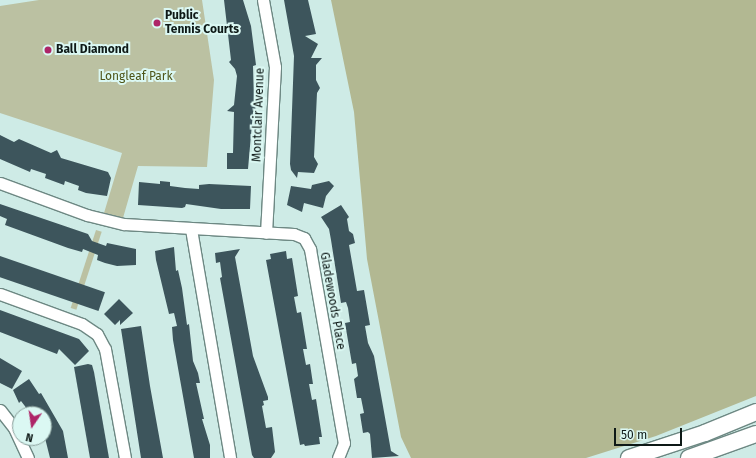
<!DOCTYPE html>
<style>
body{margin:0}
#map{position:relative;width:756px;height:458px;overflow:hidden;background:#ceebe6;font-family:"Fira Sans",sans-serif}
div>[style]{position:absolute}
.green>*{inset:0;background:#bbc1a2;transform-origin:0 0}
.forest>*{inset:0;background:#b2b892}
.building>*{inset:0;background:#3d555c;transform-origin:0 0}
.roads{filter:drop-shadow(1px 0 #6d8883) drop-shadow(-1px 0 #6d8883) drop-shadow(0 1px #6d8883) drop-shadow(0 -1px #6d8883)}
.street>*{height:11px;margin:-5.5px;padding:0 5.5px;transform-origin:5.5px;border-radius:5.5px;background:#fff}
.secondary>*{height:16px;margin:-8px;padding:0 8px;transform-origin:8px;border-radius:8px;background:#fff}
.dots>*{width:11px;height:11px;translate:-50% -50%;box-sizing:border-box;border:2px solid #dbf8f3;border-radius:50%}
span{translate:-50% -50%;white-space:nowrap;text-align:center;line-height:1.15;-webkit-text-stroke:4px #dbf8f3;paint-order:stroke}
.poi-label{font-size:12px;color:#0e1917;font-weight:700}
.left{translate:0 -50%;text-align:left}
.park-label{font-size:12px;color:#4e5518}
.street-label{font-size:12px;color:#0e1917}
.north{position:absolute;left:12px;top:406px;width:40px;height:40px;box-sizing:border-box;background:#dbf8f3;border:1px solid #899f9b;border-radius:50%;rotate:193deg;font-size:11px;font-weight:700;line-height:16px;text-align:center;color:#0e1917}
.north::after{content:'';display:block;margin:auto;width:14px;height:18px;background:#ae2568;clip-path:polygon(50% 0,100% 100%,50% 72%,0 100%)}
.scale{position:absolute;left:614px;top:428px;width:68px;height:18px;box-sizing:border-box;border:2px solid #0e1917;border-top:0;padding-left:5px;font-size:12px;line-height:14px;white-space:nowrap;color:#0e1917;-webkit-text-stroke:3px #dbf8f3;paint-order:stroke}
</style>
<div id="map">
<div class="green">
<div style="clip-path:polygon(39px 0,202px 0,214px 80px,207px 167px,138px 166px,123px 218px,104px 213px,122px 153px,0 113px,0 6px)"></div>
<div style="left:96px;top:230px;width:6px;height:82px;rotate:18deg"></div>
</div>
<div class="forest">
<div style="clip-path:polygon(331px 0,756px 0,756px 396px,656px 436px,586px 458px,411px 458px,401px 437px,367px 259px,354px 112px)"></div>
</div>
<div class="building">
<div style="clip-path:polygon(224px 0,243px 0,251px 26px,256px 65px,253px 66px,254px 102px,256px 102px,255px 112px,253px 112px,248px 169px,227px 169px,227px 153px,233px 153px,234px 112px,227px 111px,234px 105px,237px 76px,235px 69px,229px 62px,231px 60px)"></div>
<div style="clip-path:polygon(284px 0,308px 0,316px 34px,305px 36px,318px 44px,311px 58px,322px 58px,316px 65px,316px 80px,320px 88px,317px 93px,314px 157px,318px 164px,314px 173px,298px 172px,297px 178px,291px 170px,290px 164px,294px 56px)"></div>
<div style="clip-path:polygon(0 135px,14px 142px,19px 139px,51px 153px,57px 150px,61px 158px,108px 172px,111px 178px,107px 196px,86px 193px,78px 190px,79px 186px,65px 181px,64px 185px,45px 178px,46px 174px,31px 169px,30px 172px,0 159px)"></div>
<div style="clip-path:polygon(160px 181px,170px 182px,170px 186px,185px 188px,199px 189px,199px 185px,209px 184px,251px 186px,250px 209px,221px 209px,186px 204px,185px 207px,182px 208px,138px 205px,139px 182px,160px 184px)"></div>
<div style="clip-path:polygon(329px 181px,334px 186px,326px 196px,323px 208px,304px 203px,302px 212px,287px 205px,291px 186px,311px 189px,312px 185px)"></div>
<div style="clip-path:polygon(0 204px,88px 234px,92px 241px,106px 246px,107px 243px,136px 249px,136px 265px,117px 266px,105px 263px,97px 260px,98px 255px,83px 249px,82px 252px,68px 248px,5px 225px,7px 219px,0 216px)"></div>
<div style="clip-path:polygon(341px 205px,349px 217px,347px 219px,349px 231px,353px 234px,355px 243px,349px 245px,357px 291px,364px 290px,370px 325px,365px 326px,368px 343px,374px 356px,391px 451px,399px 456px,372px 458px,370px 434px,368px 432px,363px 433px,360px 414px,364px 413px,361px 398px,357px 398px,354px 379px,358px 376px,356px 363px,352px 364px,345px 323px,350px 322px,348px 308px,346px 302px,341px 303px,331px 240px,329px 229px,321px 217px)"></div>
<div style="clip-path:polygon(174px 247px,176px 271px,178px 270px,182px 288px,187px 325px,189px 324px,193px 361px,198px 373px,200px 383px,196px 383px,204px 419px,202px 419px,210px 445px,210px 458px,194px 458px,173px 340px,172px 327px,177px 326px,174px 313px,169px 314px,156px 260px,155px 251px)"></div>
<div style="clip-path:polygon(240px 249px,235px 257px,253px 356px,268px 397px,268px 400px,263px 401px,264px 405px,262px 406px,266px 428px,272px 427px,275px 452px,271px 458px,254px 458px,252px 455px,220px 278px,222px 277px,220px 262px,216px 263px,215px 253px)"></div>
<div style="clip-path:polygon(286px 251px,287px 259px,292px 258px,298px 296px,294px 297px,297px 313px,301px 312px,307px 349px,303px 349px,306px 365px,310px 364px,313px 384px,309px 384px,312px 400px,316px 399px,322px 437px,319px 437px,320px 444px,305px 446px,304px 444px,300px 445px,266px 260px,271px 259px,270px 254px)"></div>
<div style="left:0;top:256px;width:111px;height:20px;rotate:19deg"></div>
<div style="clip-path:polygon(119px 299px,133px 313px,120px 325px,120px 320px,115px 325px,104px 314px)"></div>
<div style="clip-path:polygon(0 310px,79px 339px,89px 351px,75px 365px,59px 349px,57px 354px,0 332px)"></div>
<div style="clip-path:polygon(141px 326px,150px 386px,163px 458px,141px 458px,121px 329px)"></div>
<div style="clip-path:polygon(0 358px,22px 371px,12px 389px,0 383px)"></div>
<div style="clip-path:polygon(88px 364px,92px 365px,94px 372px,109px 458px,90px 458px,74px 367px)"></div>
<div style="clip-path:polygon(29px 379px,39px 394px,41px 393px,63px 431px,68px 458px,50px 458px,44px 434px,44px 414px,31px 414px,21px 401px,19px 403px,13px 390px)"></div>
</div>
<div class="roads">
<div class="street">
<div style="left:263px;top:0;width:68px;rotate:79.8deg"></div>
<div style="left:275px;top:67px;width:166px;rotate:93.1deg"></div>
<div style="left:0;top:183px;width:93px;rotate:20.2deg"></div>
<div style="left:87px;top:215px;width:38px;rotate:14deg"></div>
<div style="left:124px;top:224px;width:170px;rotate:3.4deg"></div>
<div style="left:294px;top:234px;width:11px;rotate:22deg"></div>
<div style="left:304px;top:238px;width:13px;rotate:61deg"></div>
<div style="left:310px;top:249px;width:197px;rotate:80.1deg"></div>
<div style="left:344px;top:443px;width:16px;rotate:112deg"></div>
<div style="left:191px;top:229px;width:232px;rotate:80.3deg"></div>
<div style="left:0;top:294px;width:87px;rotate:20.1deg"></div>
<div style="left:82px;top:324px;width:18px;rotate:34deg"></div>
<div style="left:97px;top:334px;width:17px;rotate:62deg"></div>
<div style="left:105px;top:349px;width:111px;rotate:79.6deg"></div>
<div style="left:0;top:410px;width:23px;rotate:52deg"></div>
<div style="left:14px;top:428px;width:33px;rotate:65deg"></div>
</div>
<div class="secondary">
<div style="left:629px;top:458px;width:80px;rotate:-18.2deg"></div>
<div style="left:705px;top:433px;width:55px;rotate:-22.4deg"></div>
<div style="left:689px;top:458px;width:71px;rotate:-19.7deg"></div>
</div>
</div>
<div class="dots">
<div style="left:157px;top:23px;background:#ae2568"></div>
<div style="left:48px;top:50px;background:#ae2568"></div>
</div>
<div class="poi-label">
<span class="left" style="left:165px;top:23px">Public<br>Tennis Courts</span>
<span class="left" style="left:56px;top:50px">Ball Diamond</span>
</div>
<div class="park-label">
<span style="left:136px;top:77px">Longleaf Park</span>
</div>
<div class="street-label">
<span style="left:259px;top:115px;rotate:-88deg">Montclair Avenue</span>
<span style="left:332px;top:301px;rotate:80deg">Gladewoods Place</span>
</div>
<div class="north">N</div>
<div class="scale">50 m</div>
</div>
